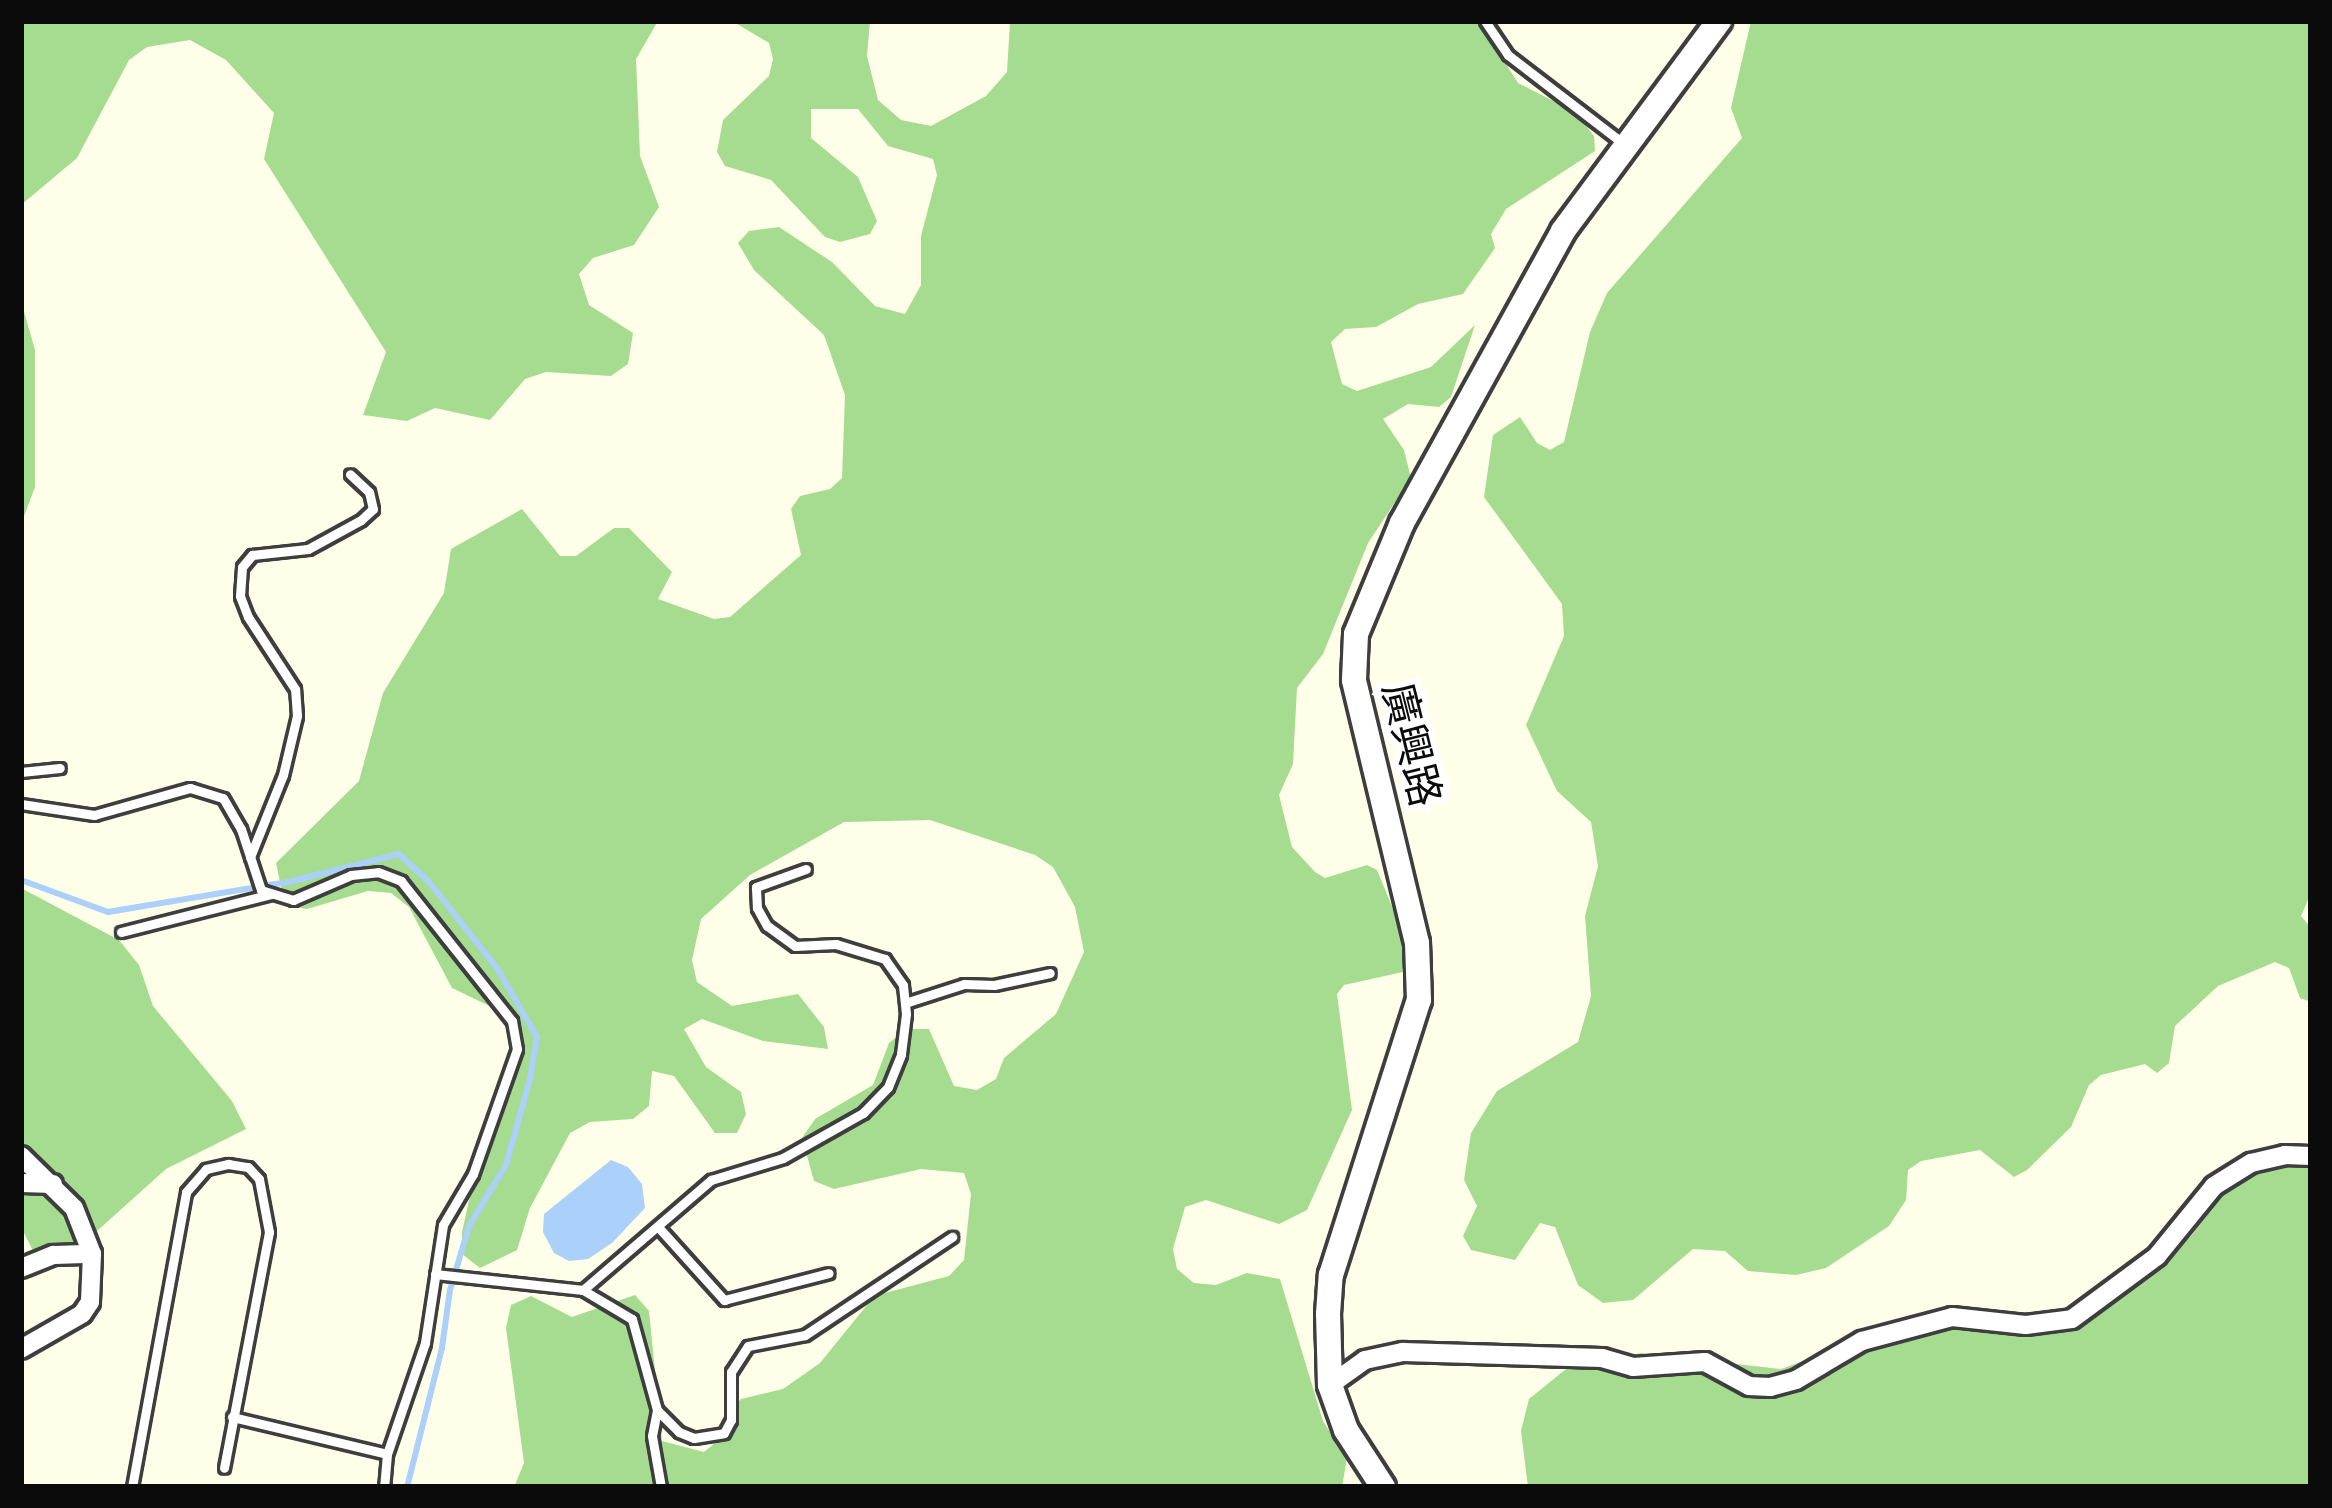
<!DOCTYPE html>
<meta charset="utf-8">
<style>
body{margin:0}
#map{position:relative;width:2332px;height:1508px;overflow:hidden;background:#fffee9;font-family:"PT Serif","Noto Sans TC",serif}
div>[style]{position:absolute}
.forest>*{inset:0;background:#a6dc90}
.water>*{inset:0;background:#abd0f9}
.stream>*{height:6px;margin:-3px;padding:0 3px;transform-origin:3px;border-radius:3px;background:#abd0f9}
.roads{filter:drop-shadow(3px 0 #3e3e3e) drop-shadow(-3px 0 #3e3e3e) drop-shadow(0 3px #3e3e3e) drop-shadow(0 -3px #3e3e3e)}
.service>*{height:9px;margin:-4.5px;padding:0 4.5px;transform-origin:4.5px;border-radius:4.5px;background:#fff}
.minor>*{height:18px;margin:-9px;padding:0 9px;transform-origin:9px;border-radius:9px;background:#fff}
.tertiary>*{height:24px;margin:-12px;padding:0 12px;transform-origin:12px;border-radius:12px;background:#fff}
span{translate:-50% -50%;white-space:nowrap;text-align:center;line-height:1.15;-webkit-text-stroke:12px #fff;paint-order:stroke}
.street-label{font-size:42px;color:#0b0b0b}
.frame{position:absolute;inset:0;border:24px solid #0b0b0b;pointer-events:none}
</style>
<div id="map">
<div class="forest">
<div style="clip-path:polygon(21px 21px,658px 21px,636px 59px,640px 156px,659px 207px,634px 245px,593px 258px,579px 274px,589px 305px,633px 333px,628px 364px,611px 376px,546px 372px,525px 379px,490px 420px,435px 408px,407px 421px,363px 415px,386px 352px,264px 159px,274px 113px,226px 60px,190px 40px,147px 47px,129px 60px,77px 158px,21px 205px)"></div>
<div style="clip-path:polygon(732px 21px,870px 21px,867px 56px,878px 100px,901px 120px,931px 126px,986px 96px,1007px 72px,1010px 21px,1479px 21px,1518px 83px,1575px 112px,1594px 136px,1595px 151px,1506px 209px,1491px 234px,1495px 248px,1463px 294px,1418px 304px,1376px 327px,1345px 329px,1331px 342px,1342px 384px,1357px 391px,1431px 367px,1475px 325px,1451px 397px,1439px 407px,1408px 404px,1383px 419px,1404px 450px,1411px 478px,1368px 543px,1323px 654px,1297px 688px,1293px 764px,1279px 795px,1292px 847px,1315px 872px,1325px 878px,1367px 865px,1377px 870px,1414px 960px,1412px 970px,1344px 985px,1337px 994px,1352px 1110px,1307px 1210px,1279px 1224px,1206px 1200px,1185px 1207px,1173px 1249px,1177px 1269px,1194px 1283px,1216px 1285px,1247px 1273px,1280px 1279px,1323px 1421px,1347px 1458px,1342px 1487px,514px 1487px,524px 1463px,506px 1328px,511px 1305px,531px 1296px,572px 1317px,635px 1295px,649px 1311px,662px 1441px,704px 1452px,721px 1438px,726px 1415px,741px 1399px,783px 1389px,820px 1363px,867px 1305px,885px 1293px,949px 1276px,964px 1260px,971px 1194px,964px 1173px,921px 1169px,834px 1189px,814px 1181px,802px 1138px,815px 1119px,873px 1085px,889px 1043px,906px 1029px,929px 1029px,954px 1086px,977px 1090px,996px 1079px,1004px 1058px,1056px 1014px,1084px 952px,1075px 907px,1053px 867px,1035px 855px,930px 820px,844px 822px,750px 875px,701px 919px,692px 960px,697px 982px,732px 1006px,798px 994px,824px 1027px,828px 1049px,763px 1041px,702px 1019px,684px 1029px,706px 1067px,741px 1092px,746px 1114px,737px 1133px,715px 1133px,674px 1076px,652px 1071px,649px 1106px,633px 1119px,590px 1122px,570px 1133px,530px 1208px,517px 1250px,480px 1268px,462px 1254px,462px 1232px,487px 1119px,520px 1059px,510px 1016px,452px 988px,409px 907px,391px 893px,368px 891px,307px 909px,285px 905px,276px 863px,359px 781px,383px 693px,444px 593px,451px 549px,522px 509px,560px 556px,576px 556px,614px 528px,629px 528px,672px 572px,658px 599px,714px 619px,730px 617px,801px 555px,791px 509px,800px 496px,830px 489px,842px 478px,845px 395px,824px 335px,754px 270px,738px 243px,749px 231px,779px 227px,832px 262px,875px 306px,905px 314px,921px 285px,921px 236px,937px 175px,933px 159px,888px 146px,858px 109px,811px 109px,811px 138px,858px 177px,877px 221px,870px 234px,840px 242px,825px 237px,771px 180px,725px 166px,717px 152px,723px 120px,769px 76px,773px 59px,769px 43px)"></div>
<div style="clip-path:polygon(1751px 21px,2311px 21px,2311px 893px,2301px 916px,2311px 928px,2311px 1002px,2300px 998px,2289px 968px,2275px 962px,2218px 986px,2175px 1026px,2169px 1063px,2157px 1073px,2145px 1064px,2101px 1075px,2089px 1085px,2071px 1127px,2027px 1170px,2014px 1177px,1980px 1150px,1921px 1161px,1908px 1170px,1906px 1200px,1889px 1226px,1826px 1268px,1796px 1275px,1748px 1271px,1725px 1251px,1693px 1249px,1633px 1300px,1603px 1303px,1578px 1285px,1555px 1227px,1540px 1223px,1515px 1260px,1471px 1250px,1463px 1236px,1477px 1206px,1464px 1180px,1471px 1133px,1497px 1091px,1578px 1042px,1591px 996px,1585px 916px,1598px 866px,1591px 822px,1557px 791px,1526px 725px,1564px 636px,1562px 604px,1484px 497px,1493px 435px,1520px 417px,1537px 443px,1550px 450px,1564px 442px,1590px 332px,1607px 293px,1742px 138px,1731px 108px)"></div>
<div style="clip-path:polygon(21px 301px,35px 350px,35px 487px,21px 524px)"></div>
<div style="clip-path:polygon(21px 888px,119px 940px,139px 965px,153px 1006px,232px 1101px,246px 1129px,166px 1169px,87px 1240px,37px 1259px,21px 1227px)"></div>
<div style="clip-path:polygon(2273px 1161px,2311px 1163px,2311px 1487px,1528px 1487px,1521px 1431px,1529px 1399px,1566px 1369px,1641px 1353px,1781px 1369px,1923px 1318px,2056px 1326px,2133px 1266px,2190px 1237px,2232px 1184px)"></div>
</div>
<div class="water">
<div style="clip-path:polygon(611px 1160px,628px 1167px,642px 1184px,645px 1208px,612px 1243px,588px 1259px,569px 1261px,554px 1253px,543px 1232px,544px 1214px)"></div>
</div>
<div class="stream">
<div style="left:21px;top:880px;width:93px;rotate:20.2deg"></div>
<div style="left:108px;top:912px;width:182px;rotate:-9.5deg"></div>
<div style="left:288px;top:882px;width:114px;rotate:-14.2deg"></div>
<div style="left:399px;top:854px;width:41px;rotate:43deg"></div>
<div style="left:429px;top:882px;width:110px;rotate:51.7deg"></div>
<div style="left:497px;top:968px;width:80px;rotate:59.9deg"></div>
<div style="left:537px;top:1037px;width:43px;rotate:99.5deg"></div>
<div style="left:530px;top:1079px;width:89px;rotate:105.6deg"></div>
<div style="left:506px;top:1165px;width:71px;rotate:121.2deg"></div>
<div style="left:469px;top:1226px;width:67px;rotate:106.5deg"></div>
<div style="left:450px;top:1290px;width:59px;rotate:97.9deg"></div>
<div style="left:442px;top:1348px;width:143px;rotate:104.1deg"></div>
</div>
<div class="roads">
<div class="service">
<div style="left:1485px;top:21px;width:41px;rotate:55.9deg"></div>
<div style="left:1508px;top:55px;width:146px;rotate:37.5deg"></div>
<div style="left:21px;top:772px;width:39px;rotate:-6deg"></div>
<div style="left:21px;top:804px;width:74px;rotate:8.6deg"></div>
<div style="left:94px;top:815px;width:100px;rotate:-15.7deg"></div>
<div style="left:190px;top:788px;width:34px;rotate:17deg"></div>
<div style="left:223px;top:798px;width:36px;rotate:60deg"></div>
<div style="left:241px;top:829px;width:64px;rotate:71.8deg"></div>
<div style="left:261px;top:890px;width:34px;rotate:17deg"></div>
<div style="left:293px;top:900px;width:63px;rotate:-23.3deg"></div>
<div style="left:351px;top:875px;width:27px;rotate:-6deg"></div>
<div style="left:378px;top:872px;width:25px;rotate:21deg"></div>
<div style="left:401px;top:881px;width:179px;rotate:51.6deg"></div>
<div style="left:512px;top:1021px;width:28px;rotate:80deg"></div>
<div style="left:517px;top:1049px;width:133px;rotate:109.4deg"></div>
<div style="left:473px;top:1174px;width:59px;rotate:120.5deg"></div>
<div style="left:443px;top:1225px;width:119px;rotate:98.7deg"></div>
<div style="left:425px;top:1343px;width:117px;rotate:108.9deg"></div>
<div style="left:387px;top:1454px;width:33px;rotate:95deg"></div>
<div style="left:250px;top:857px;width:88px;rotate:-68.1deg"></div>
<div style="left:283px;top:775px;width:61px;rotate:-76.7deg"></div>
<div style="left:297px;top:716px;width:27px;rotate:-94deg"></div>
<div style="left:295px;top:689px;width:86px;rotate:-123.1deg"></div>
<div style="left:248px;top:617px;width:22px;rotate:-111deg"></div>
<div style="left:240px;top:596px;width:29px;rotate:-86deg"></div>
<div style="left:242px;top:567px;width:16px;rotate:-50deg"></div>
<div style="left:252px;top:555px;width:56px;rotate:-6.1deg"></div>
<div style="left:308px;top:549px;width:60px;rotate:-28.7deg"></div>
<div style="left:361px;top:520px;width:16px;rotate:-43deg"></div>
<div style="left:373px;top:509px;width:17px;rotate:-103deg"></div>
<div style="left:369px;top:492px;width:26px;rotate:-137deg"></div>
<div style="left:121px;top:932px;width:155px;rotate:-14.2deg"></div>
<div style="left:905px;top:1003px;width:62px;rotate:-17.9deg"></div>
<div style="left:964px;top:984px;width:30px;rotate:2deg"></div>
<div style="left:994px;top:985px;width:57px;rotate:-12.1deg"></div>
<div style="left:660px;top:1229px;width:96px;rotate:48deg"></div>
<div style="left:724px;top:1300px;width:108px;rotate:-14.4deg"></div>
<div style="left:435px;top:1274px;width:149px;rotate:6.2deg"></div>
<div style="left:583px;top:1290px;width:57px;rotate:30.6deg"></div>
<div style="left:632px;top:1319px;width:94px;rotate:74.6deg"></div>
<div style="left:657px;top:1410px;width:26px;rotate:101deg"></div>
<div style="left:652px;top:1436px;width:52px;rotate:80deg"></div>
<div style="left:583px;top:1290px;width:169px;rotate:-40.7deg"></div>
<div style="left:711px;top:1180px;width:75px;rotate:-17deg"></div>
<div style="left:783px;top:1158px;width:92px;rotate:-29.4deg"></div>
<div style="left:863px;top:1113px;width:36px;rotate:-46deg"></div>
<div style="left:888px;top:1087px;width:35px;rotate:-68deg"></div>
<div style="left:901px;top:1054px;width:40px;rotate:-82.9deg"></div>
<div style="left:906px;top:1014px;width:29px;rotate:-96deg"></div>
<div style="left:903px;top:985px;width:32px;rotate:-125deg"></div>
<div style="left:885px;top:959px;width:51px;rotate:-163deg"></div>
<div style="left:836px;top:944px;width:41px;rotate:177.2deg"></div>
<div style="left:795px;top:946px;width:34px;rotate:-144deg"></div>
<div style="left:767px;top:926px;width:21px;rotate:-119deg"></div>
<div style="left:757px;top:908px;width:21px;rotate:-93deg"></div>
<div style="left:756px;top:887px;width:53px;rotate:-19.8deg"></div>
<div style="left:657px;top:1410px;width:31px;rotate:45deg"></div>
<div style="left:679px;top:1432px;width:16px;rotate:22deg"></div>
<div style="left:694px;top:1438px;width:30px;rotate:-9deg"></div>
<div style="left:724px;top:1433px;width:15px;rotate:-62deg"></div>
<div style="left:731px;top:1420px;width:48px;rotate:-90deg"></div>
<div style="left:731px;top:1372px;width:31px;rotate:-57deg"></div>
<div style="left:748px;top:1346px;width:58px;rotate:-10.9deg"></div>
<div style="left:805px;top:1335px;width:177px;rotate:-33.7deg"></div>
<div style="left:232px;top:1417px;width:159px;rotate:13.4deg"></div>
<div style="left:132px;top:1487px;width:300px;rotate:-79.6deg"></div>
<div style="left:186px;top:1192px;width:30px;rotate:-49deg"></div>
<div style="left:206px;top:1169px;width:23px;rotate:-13deg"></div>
<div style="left:228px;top:1164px;width:20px;rotate:9deg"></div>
<div style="left:248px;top:1167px;width:16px;rotate:47deg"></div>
<div style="left:259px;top:1179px;width:54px;rotate:79.3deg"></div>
<div style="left:269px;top:1232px;width:240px;rotate:100.8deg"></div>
</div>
<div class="minor">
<div style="left:21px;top:1156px;width:74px;rotate:44.5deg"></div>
<div style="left:74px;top:1208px;width:49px;rotate:68.6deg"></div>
<div style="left:92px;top:1254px;width:48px;rotate:92.4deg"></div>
<div style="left:90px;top:1302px;width:14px;rotate:124deg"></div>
<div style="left:82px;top:1314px;width:70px;rotate:150.2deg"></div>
<div style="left:21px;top:1183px;width:32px;rotate:2deg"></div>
<div style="left:21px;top:1268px;width:35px;rotate:-22deg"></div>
<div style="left:54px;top:1255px;width:38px;rotate:-2deg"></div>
<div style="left:1330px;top:1385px;width:43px;rotate:-35.5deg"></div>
<div style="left:1365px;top:1360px;width:39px;rotate:-12deg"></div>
<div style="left:1403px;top:1352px;width:199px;rotate:1.7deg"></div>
<div style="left:1602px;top:1358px;width:32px;rotate:16deg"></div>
<div style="left:1633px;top:1367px;width:72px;rotate:-4deg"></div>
<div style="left:1705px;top:1362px;width:50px;rotate:28.6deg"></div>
<div style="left:1749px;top:1386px;width:21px;rotate:3deg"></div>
<div style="left:1770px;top:1387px;width:27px;rotate:-15deg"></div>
<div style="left:1796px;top:1380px;width:77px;rotate:-30.6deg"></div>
<div style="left:1862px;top:1341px;width:93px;rotate:-14.9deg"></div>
<div style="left:1952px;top:1317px;width:74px;rotate:6.2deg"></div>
<div style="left:2026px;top:1325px;width:46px;rotate:-7.4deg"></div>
<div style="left:2072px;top:1319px;width:106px;rotate:-36.5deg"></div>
<div style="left:2157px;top:1256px;width:90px;rotate:-50.8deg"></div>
<div style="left:2214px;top:1186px;width:44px;rotate:-31.9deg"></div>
<div style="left:2251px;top:1163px;width:35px;rotate:-13deg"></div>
<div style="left:2285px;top:1155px;width:26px;rotate:2deg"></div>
</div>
<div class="tertiary">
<div style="left:1383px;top:1487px;width:68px;rotate:-123deg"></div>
<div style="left:1346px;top:1430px;width:48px;rotate:-109.6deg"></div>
<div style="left:1330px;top:1385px;width:71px;rotate:-91.6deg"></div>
<div style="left:1328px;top:1314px;width:39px;rotate:-86deg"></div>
<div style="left:1331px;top:1275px;width:289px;rotate:-72.3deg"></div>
<div style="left:1419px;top:1000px;width:57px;rotate:-92deg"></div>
<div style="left:1417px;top:943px;width:270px;rotate:-103.5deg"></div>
<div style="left:1354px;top:680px;width:46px;rotate:-87.5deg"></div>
<div style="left:1356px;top:634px;width:120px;rotate:-67.5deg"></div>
<div style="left:1402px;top:523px;width:333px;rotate:-61.1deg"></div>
<div style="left:1563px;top:231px;width:262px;rotate:-53.4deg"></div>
</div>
</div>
<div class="street-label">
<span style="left:1413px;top:744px;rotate:76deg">廣興路</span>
</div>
<div class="frame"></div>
</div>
